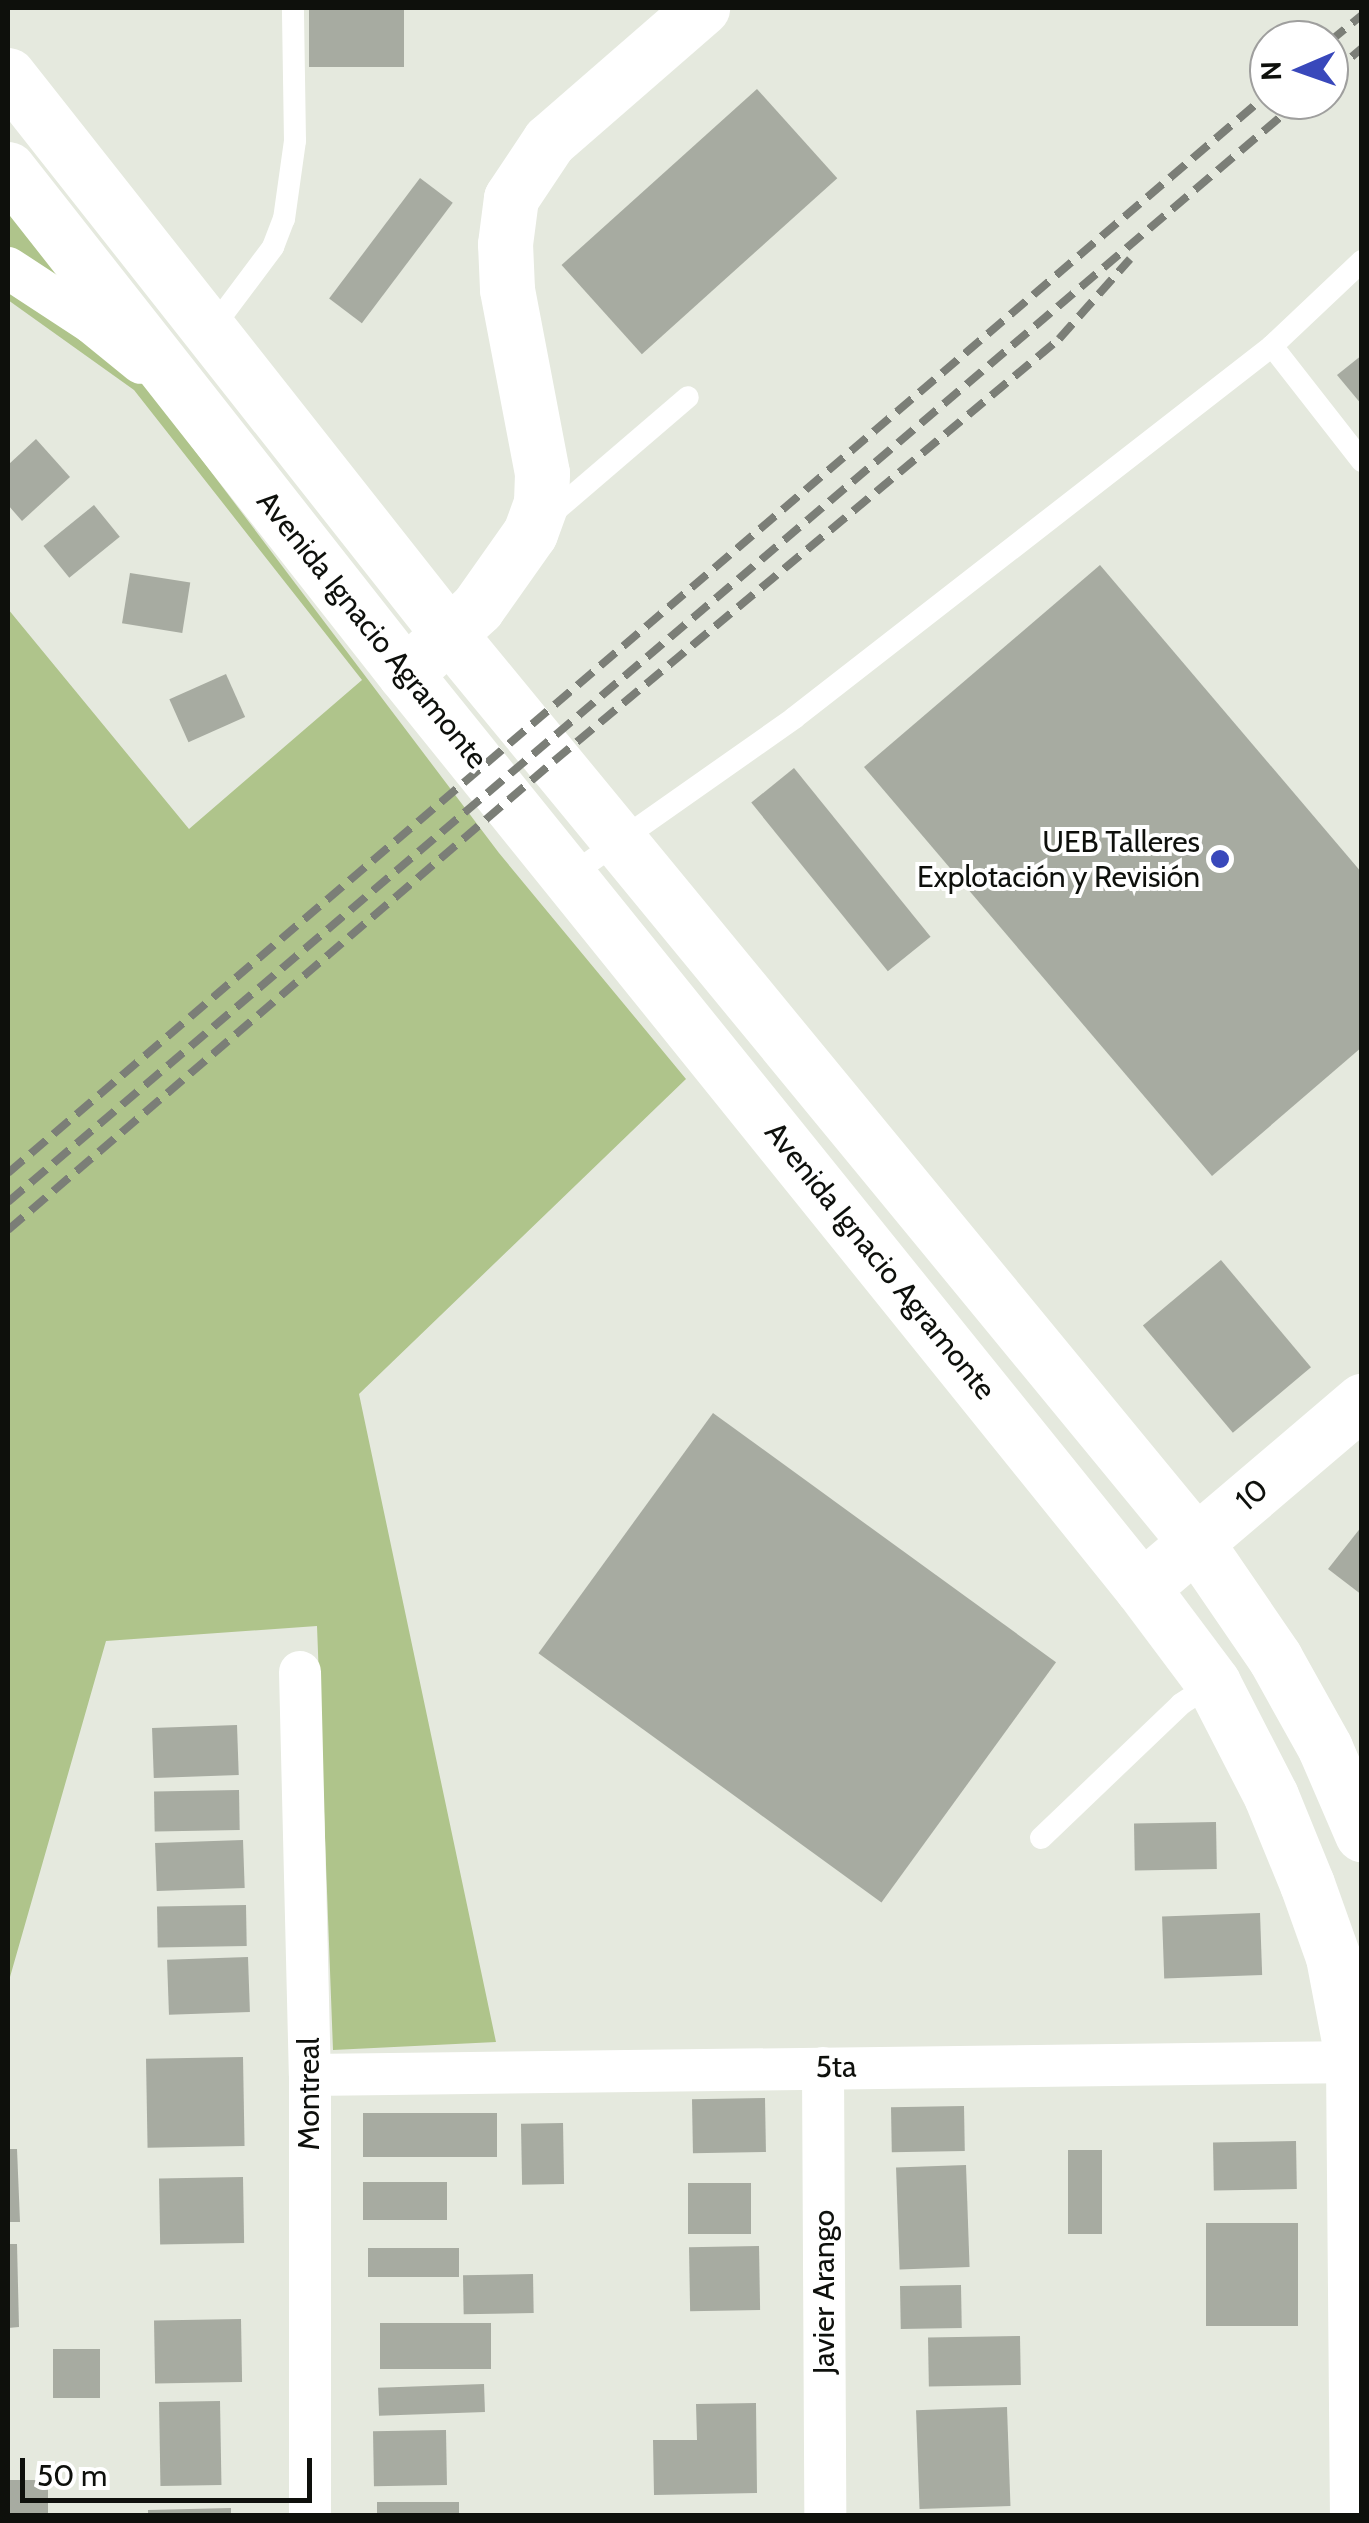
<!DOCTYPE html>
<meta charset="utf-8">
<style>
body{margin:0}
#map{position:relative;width:1369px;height:2523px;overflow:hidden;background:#e5e9de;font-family:Cabin,sans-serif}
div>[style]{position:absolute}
.green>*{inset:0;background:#afc48b}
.building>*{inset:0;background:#a7aba1;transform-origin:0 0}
.lane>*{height:22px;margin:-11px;padding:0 11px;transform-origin:11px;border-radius:11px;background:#fff}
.street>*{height:42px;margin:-21px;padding:0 21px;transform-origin:21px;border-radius:21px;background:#fff}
.secondary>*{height:55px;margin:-27.5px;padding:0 27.5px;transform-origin:27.5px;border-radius:27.5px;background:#fff}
.primary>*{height:55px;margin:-27.5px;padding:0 27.5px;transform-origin:27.5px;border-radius:27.5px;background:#fff}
.rail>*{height:8px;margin-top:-4px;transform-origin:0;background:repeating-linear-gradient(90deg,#7b7e77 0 20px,transparent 0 30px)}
.dots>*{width:28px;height:28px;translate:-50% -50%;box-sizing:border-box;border:5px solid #fff;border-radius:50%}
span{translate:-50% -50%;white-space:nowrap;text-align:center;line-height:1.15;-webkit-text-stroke:8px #fff;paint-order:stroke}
.street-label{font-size:30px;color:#0e100c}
.poi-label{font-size:30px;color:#0e100c}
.right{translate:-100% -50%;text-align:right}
.frame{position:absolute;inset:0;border:10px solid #0e100c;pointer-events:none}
.north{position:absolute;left:1249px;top:20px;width:100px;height:100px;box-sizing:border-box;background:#fff;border:2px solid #9f9f9e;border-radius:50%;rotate:268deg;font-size:28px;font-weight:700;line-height:40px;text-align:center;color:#0e100c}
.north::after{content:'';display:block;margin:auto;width:35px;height:45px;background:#3948bb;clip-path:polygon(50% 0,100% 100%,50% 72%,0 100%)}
.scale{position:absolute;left:20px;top:2458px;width:292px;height:45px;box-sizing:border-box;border:5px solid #0e100c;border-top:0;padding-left:12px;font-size:30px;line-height:35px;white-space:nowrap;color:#0e100c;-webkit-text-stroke:8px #fff;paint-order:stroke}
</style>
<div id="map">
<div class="green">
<div style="clip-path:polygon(8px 203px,499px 853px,686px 1079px,359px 1394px,496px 2042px,333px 2050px,317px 1626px,106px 1641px,8px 1984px,8px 609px,189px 829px,362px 680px,134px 390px,8px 300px)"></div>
</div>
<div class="building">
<div style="left:309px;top:8px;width:95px;height:59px"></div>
<div style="left:757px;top:89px;width:120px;height:263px;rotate:48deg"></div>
<div style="left:420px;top:178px;width:41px;height:151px;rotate:37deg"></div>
<div style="clip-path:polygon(1362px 355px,1362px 405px,1337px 375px)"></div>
<div style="clip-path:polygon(36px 439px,70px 477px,22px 521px,8px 505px,8px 465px)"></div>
<div style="left:94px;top:505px;width:41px;height:65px;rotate:51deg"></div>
<div style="clip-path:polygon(1100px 565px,1362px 873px,1362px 1047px,1212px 1176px,864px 767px)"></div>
<div style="left:130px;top:573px;width:61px;height:51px;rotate:9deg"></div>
<div style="left:226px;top:674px;width:47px;height:62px;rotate:66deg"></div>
<div style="left:794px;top:768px;width:217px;height:55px;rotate:51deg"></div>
<div style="left:1221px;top:1260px;width:140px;height:102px;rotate:50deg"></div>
<div style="left:713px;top:1413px;width:424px;height:297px;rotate:36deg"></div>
<div style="clip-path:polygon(1362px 1526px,1362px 1595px,1328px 1569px)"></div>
<div style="left:237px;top:1725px;width:50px;height:85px;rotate:88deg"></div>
<div style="left:239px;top:1790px;width:40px;height:85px;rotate:89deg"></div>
<div style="left:1216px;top:1822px;width:47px;height:82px;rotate:89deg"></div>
<div style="left:243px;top:1840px;width:48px;height:88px;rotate:88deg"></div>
<div style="left:246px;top:1905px;width:41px;height:89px;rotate:89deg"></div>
<div style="left:1260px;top:1913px;width:62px;height:98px;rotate:88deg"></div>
<div style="left:248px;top:1957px;width:55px;height:81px;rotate:88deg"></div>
<div style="left:243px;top:2057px;width:89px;height:97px;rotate:89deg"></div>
<div style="left:765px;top:2098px;width:54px;height:73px;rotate:89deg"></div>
<div style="left:964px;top:2106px;width:45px;height:73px;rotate:89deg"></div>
<div style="left:497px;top:2113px;width:44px;height:134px;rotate:90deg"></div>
<div style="left:563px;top:2123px;width:61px;height:42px;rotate:89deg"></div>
<div style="left:1296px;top:2141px;width:48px;height:83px;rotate:89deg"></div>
<div style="clip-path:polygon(8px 2149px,17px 2149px,20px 2222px,8px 2222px)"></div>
<div style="left:1068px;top:2150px;width:34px;height:84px"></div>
<div style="left:966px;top:2165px;width:102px;height:70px;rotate:88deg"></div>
<div style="left:243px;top:2177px;width:66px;height:84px;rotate:89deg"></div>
<div style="left:447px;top:2182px;width:38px;height:84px;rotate:90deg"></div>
<div style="left:688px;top:2183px;width:63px;height:51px"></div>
<div style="left:1206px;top:2223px;width:92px;height:103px"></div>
<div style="clip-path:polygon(8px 2244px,17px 2244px,19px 2327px,8px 2328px)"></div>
<div style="left:759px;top:2246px;width:64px;height:70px;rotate:89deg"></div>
<div style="left:368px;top:2248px;width:91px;height:29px"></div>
<div style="left:533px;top:2274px;width:39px;height:70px;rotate:89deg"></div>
<div style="left:961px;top:2285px;width:43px;height:61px;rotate:89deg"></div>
<div style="left:241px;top:2319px;width:63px;height:87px;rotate:89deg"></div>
<div style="left:491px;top:2323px;width:46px;height:111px;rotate:90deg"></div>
<div style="left:1020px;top:2336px;width:49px;height:92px;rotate:89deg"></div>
<div style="left:53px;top:2349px;width:47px;height:49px"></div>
<div style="left:484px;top:2384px;width:28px;height:106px;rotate:88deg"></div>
<div style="left:220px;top:2401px;width:84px;height:61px;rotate:89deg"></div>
<div style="clip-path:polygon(756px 2403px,757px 2493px,654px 2495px,653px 2440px,697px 2440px,696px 2404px)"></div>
<div style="left:1007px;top:2407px;width:99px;height:91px;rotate:88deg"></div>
<div style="left:446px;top:2430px;width:55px;height:73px;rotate:89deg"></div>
<div style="left:8px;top:2480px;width:40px;height:36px"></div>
<div style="left:459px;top:2502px;width:14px;height:82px;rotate:90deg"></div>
<div style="clip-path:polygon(231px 2508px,231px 2516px,148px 2516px,148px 2510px)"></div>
</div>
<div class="lane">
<div style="left:211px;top:330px;width:104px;rotate:-53.2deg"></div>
<div style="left:273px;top:247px;width:30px;rotate:-69deg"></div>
<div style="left:284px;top:219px;width:79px;rotate:-82deg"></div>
<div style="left:295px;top:141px;width:133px;rotate:-90.9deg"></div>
<div style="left:1272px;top:346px;width:146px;rotate:52deg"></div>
<div style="left:548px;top:517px;width:184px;rotate:-40.6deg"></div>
<div style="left:571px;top:875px;width:273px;rotate:-35.1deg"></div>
<div style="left:794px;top:718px;width:606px;rotate:-37.89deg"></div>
<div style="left:1272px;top:346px;width:124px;rotate:-43.4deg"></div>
<div style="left:1041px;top:1838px;width:194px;rotate:-43.7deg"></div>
<div style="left:1181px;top:1704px;width:38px;rotate:-33deg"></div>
</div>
<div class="street">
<div style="left:8px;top:268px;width:100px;rotate:33.2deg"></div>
<div style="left:92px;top:323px;width:63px;rotate:39.2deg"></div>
<div style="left:300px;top:1672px;width:403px;rotate:88.6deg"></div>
<div style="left:310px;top:2075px;width:441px;rotate:90deg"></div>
<div style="left:823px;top:2068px;width:448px;rotate:89.7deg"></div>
<div style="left:310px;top:2075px;width:1052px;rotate:-0.71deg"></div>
</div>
<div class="secondary">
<div style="left:405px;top:674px;width:98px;rotate:-42.5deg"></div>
<div style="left:477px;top:608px;width:92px;rotate:-54.8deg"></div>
<div style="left:530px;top:533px;width:33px;rotate:-70deg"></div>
<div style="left:541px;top:502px;width:29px;rotate:-88deg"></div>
<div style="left:542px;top:473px;width:187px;rotate:-100.8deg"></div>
<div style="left:507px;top:289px;width:45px;rotate:-92.5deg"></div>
<div style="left:505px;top:244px;width:46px;rotate:-82.6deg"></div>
<div style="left:511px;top:198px;width:69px;rotate:-56.3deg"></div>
<div style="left:549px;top:141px;width:203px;rotate:-41deg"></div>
<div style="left:1142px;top:1588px;width:289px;rotate:-40.4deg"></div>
</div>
<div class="primary">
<div style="left:8px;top:75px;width:712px;rotate:51.73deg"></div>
<div style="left:449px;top:634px;width:1174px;rotate:50.56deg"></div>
<div style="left:1195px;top:1541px;width:142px;rotate:55.6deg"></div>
<div style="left:1275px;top:1658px;width:103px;rotate:60.9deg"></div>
<div style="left:1325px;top:1748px;width:94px;rotate:66.7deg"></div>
<div style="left:8px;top:169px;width:642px;rotate:51.83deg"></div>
<div style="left:405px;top:674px;width:1174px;rotate:51.12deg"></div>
<div style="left:1142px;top:1588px;width:119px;rotate:53.2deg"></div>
<div style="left:1213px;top:1683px;width:127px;rotate:62.8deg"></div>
<div style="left:1271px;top:1796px;width:95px;rotate:67.8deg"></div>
<div style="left:1307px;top:1884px;width:77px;rotate:70.4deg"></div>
<div style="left:1333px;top:1957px;width:107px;rotate:79.2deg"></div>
<div style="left:1353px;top:2062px;width:454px;rotate:89.5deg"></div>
</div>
<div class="rail">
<div style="left:1329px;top:42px;width:43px;rotate:-39.3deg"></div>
<div style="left:1329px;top:76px;width:43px;rotate:-40.3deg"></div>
<div style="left:8px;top:1173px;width:1660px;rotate:-40.58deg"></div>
<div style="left:8px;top:1202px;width:1698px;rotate:-40.46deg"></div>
<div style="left:8px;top:1230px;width:720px;rotate:-40.66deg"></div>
<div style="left:554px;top:761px;width:658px;rotate:-39.88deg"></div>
<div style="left:1059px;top:339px;width:107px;rotate:-48.4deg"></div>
</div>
<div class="dots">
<div style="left:1220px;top:859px;background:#3948bb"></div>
</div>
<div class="street-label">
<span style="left:372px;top:630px;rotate:51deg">Avenida Ignacio Agramonte</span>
<span style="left:880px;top:1261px;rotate:51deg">Avenida Ignacio Agramonte</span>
<span style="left:1252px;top:1495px;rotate:-41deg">10</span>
<span style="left:836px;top:2067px;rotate:-1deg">5ta</span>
<span style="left:309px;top:2094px;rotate:-90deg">Montreal</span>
<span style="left:824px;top:2292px;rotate:-90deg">Javier Arango</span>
</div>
<div class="poi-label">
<span class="right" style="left:1200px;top:859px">UEB Talleres<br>Explotación y Revisión</span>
</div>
<div class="frame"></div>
<div class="north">N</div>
<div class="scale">50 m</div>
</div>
